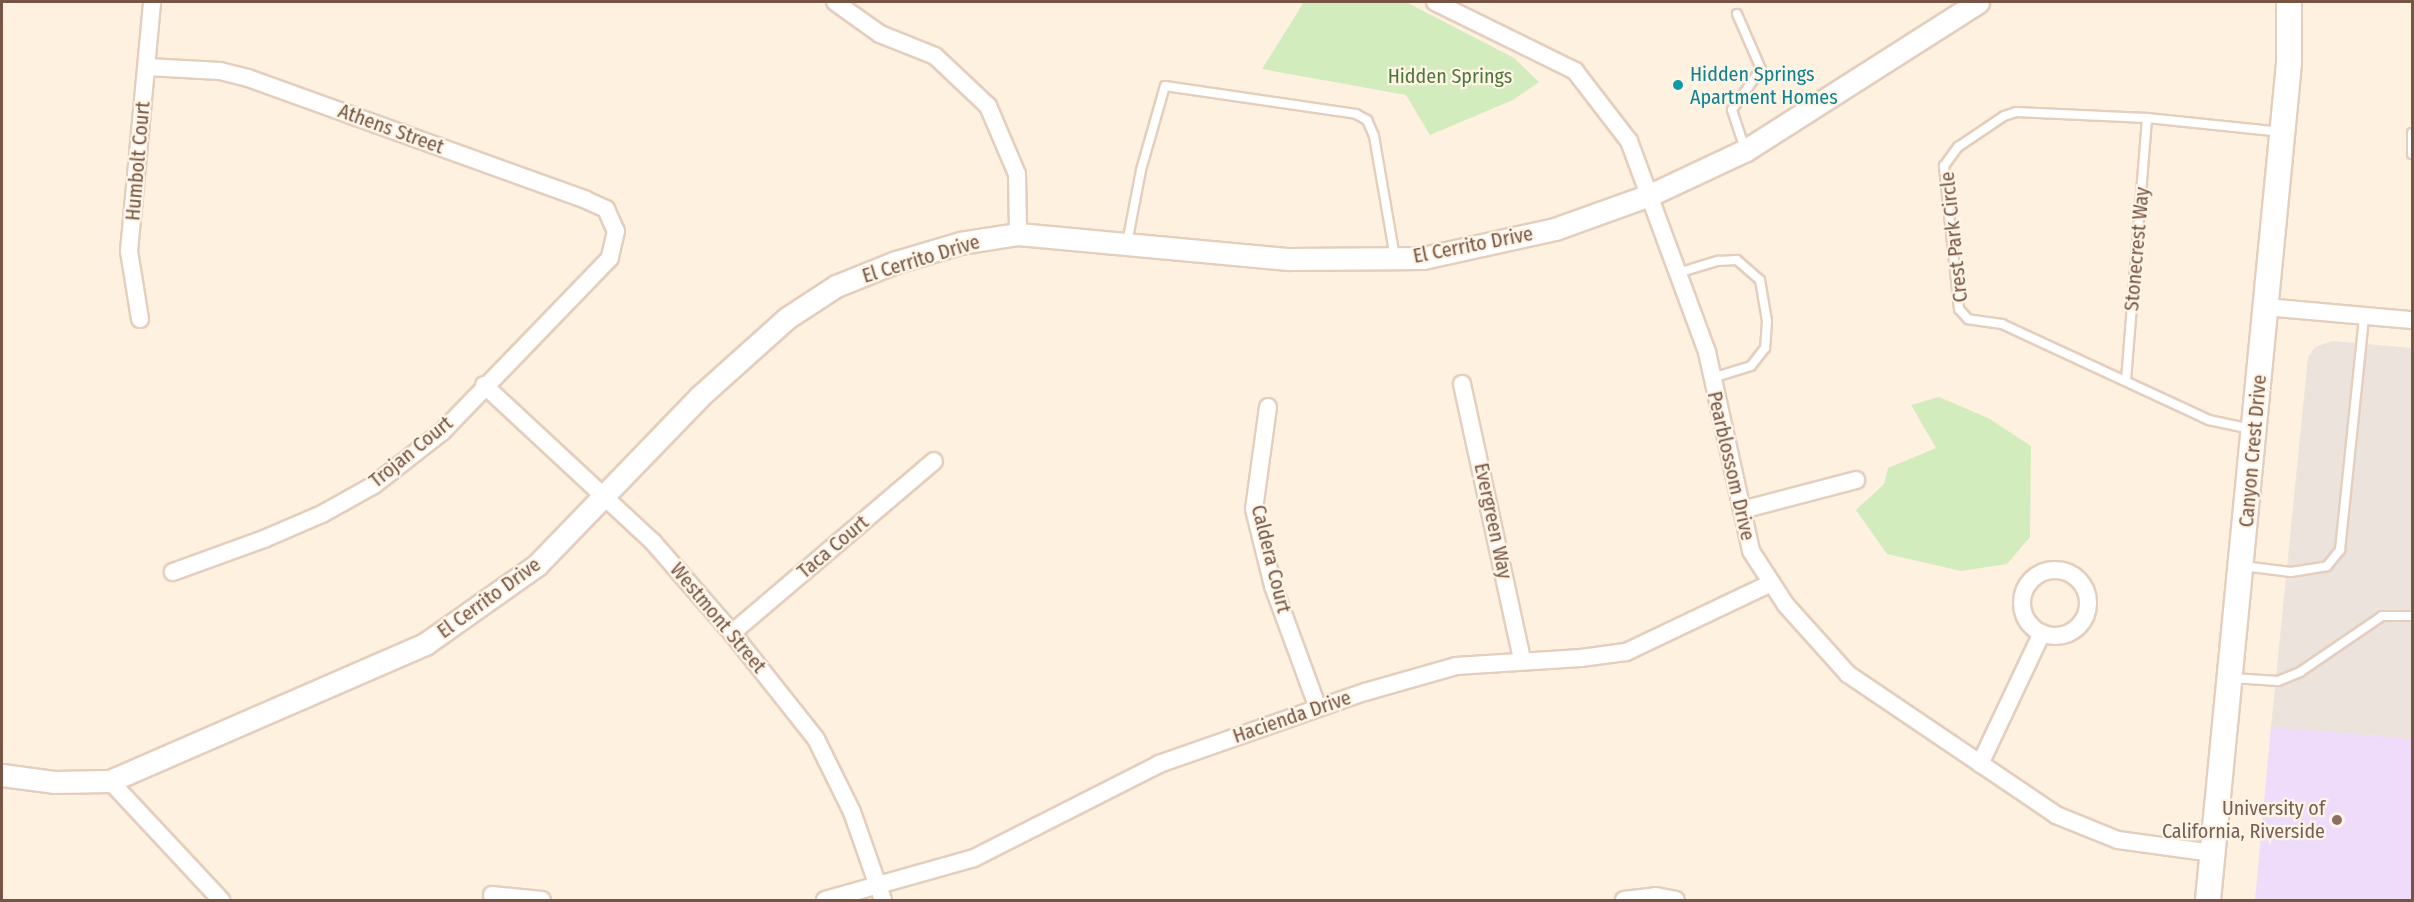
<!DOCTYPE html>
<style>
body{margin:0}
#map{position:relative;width:2414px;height:902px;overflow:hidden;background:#fef1df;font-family:"Fira Sans Condensed",sans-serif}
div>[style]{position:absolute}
.industrial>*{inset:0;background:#ece3dc}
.education>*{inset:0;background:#eedcfa}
.green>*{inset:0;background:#d2ecbd}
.roads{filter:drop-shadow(2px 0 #e4cebe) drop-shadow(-2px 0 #e4cebe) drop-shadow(0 2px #e4cebe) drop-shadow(0 -2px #e4cebe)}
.service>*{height:8px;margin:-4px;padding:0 4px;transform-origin:4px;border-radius:4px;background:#fff}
.minor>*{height:16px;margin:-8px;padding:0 8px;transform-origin:8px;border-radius:8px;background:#fff}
.minor>.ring{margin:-8px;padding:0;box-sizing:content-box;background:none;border:16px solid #fff;border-radius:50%}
.tertiary>*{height:21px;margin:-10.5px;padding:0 10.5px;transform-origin:10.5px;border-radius:10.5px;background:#fff}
.secondary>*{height:24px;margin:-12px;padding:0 12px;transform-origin:12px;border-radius:12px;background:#fff}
.dots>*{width:16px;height:16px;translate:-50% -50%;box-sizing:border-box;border:3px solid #fff5e7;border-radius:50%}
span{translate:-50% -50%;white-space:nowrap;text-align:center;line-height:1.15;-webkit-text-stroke:4.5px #fff5e7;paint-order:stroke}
.culture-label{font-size:20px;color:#0d838f}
.left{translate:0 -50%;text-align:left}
.park-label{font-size:20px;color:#4e773b}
.street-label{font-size:20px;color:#765545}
.education-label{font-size:20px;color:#785e54}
.right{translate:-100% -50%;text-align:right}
.frame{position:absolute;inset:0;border:3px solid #765545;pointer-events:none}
</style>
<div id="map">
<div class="industrial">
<div style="clip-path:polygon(2332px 341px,2412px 348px,2412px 739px,2271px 727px,2308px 357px,2315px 347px)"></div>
</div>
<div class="education">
<div style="clip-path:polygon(2271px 727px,2412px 739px,2412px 900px,2255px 900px)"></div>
</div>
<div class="green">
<div style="clip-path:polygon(1304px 2px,1406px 2px,1514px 58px,1539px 82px,1513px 100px,1430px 135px,1406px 95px,1262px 69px)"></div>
<div style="clip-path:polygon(1939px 397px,1988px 418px,2031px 446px,2030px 537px,2007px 564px,1961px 571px,1887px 554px,1856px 510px,1884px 484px,1888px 468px,1936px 448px,1911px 405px)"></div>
</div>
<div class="roads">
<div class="service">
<div style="left:1737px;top:14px;width:60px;rotate:66.4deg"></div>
<div style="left:1761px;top:69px;width:50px;rotate:125.3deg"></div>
<div style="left:1732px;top:110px;width:41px;rotate:71.6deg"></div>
<div style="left:2412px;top:133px;width:21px;rotate:90deg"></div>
<div style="left:1127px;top:243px;width:74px;rotate:-79.1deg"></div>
<div style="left:1141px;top:170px;width:87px;rotate:-74.1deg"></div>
<div style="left:1165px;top:86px;width:193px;rotate:8.3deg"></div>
<div style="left:1356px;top:114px;width:13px;rotate:29deg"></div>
<div style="left:1367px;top:120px;width:17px;rotate:66deg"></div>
<div style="left:1374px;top:136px;width:123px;rotate:80.2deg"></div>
<div style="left:1681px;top:272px;width:39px;rotate:-17deg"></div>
<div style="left:1718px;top:261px;width:19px;rotate:-3deg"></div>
<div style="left:1737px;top:260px;width:30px;rotate:41deg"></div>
<div style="left:1760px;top:280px;width:42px;rotate:80.3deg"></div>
<div style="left:1767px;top:321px;width:27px;rotate:94deg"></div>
<div style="left:1765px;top:348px;width:23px;rotate:128deg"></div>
<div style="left:1751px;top:366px;width:41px;rotate:162.9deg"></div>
<div style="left:2126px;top:380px;width:263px;rotate:-85.4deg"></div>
<div style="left:2251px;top:429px;width:43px;rotate:-167.9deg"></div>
<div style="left:2209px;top:420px;width:228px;rotate:-155.1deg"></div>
<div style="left:2002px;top:324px;width:34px;rotate:-172deg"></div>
<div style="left:1968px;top:319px;width:13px;rotate:-132deg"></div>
<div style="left:1959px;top:309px;width:144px;rotate:-96deg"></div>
<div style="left:1944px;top:166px;width:24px;rotate:-54deg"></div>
<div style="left:1958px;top:147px;width:55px;rotate:-34deg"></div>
<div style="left:2004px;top:116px;width:13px;rotate:-18deg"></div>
<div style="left:2016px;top:112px;width:131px;rotate:2.6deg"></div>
<div style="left:2147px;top:118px;width:136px;rotate:5.9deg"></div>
<div style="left:2243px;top:566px;width:48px;rotate:7.1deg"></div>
<div style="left:2291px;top:572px;width:36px;rotate:-9deg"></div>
<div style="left:2327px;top:566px;width:21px;rotate:-51deg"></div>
<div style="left:2340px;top:550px;width:235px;rotate:-84.1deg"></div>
<div style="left:2232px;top:678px;width:46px;rotate:3.7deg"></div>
<div style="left:2278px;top:681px;width:24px;rotate:-22deg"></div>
<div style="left:2300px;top:672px;width:99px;rotate:-34.3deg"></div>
<div style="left:2382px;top:616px;width:30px"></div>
</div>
<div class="minor">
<div style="left:835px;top:2px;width:55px;rotate:35.4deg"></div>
<div style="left:880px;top:34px;width:59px;rotate:21.8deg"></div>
<div style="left:935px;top:56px;width:73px;rotate:43.3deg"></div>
<div style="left:988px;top:106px;width:74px;rotate:66.9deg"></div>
<div style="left:1017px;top:174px;width:60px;rotate:89deg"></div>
<div style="left:1435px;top:2px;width:156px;rotate:26.2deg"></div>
<div style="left:1575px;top:71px;width:88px;rotate:52.4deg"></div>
<div style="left:1629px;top:141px;width:225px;rotate:69.7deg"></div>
<div style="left:1707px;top:352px;width:204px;rotate:77.5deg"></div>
<div style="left:1751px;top:551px;width:64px;rotate:57.1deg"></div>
<div style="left:1786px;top:605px;width:93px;rotate:48.1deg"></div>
<div style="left:1848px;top:674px;width:251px;rotate:34.1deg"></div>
<div style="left:2056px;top:815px;width:67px;rotate:22deg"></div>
<div style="left:2118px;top:840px;width:96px;rotate:7.8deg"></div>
<div style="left:147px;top:67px;width:73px;rotate:3.1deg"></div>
<div style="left:220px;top:71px;width:29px;rotate:14deg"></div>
<div style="left:248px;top:78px;width:359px;rotate:19.8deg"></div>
<div style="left:586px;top:200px;width:22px;rotate:24deg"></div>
<div style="left:606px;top:209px;width:24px;rotate:66deg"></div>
<div style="left:616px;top:231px;width:28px;rotate:103deg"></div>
<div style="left:610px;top:258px;width:242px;rotate:134deg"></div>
<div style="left:442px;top:432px;width:86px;rotate:142.1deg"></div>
<div style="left:374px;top:485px;width:60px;rotate:150.9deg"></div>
<div style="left:322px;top:514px;width:63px;rotate:156.7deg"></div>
<div style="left:264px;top:539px;width:97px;rotate:160.1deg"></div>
<div style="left:2265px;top:307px;width:148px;rotate:5.1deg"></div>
<div style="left:140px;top:319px;width:69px;rotate:-99.2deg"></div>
<div style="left:129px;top:251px;width:250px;rotate:-84.7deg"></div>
<div style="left:1462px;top:384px;width:281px;rotate:77.7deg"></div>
<div style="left:484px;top:385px;width:231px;rotate:42.9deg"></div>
<div style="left:653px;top:542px;width:121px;rotate:49deg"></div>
<div style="left:732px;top:633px;width:135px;rotate:51.6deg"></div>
<div style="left:816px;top:739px;width:81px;rotate:63.7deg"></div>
<div style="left:852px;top:812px;width:93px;rotate:70.6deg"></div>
<div style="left:1268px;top:407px;width:103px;rotate:97.8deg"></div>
<div style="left:1254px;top:509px;width:79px;rotate:76.1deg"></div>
<div style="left:1273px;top:586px;width:130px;rotate:69.8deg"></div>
<div style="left:1742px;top:510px;width:118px;rotate:-14.7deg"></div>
<div class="ring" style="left:2022px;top:570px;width:50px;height:50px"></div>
<div style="left:732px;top:633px;width:265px;rotate:-40.4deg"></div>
<div style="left:1980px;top:764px;width:145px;rotate:-64.7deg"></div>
<div style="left:110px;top:781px;width:163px;rotate:47deg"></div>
<div style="left:492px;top:895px;width:50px;rotate:5.7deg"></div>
<div style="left:825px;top:900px;width:155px;rotate:-15.7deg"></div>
<div style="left:974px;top:858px;width:208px;rotate:-26.9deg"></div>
<div style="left:1159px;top:764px;width:218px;rotate:-19.3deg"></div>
<div style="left:1365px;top:692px;width:95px;rotate:-15.9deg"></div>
<div style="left:1456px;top:666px;width:125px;rotate:-3.7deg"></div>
<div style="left:1581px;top:658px;width:45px;rotate:-7.6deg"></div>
<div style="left:1626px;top:652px;width:161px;rotate:-25.4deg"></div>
<div style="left:1624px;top:900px;width:32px;rotate:-7deg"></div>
<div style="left:1656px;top:896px;width:20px;rotate:11deg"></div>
</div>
<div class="tertiary">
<div style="left:2px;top:775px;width:52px;rotate:7.7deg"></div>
<div style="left:54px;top:782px;width:56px;rotate:-1deg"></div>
<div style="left:110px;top:781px;width:344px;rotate:-23.5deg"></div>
<div style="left:425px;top:644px;width:137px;rotate:-35.2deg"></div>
<div style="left:537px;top:565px;width:233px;rotate:-46deg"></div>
<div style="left:699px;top:397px;width:118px;rotate:-41.9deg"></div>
<div style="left:787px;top:318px;width:59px;rotate:-33.1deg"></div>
<div style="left:836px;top:286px;width:65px;rotate:-21.8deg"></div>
<div style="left:896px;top:262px;width:67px;rotate:-16.5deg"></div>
<div style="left:960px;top:243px;width:59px;rotate:-8.8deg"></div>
<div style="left:1018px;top:234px;width:272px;rotate:5.3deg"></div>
<div style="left:1289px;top:259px;width:134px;rotate:-0.4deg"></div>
<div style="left:1423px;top:258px;width:135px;rotate:-12.4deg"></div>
<div style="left:1555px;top:229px;width:103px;rotate:-19.8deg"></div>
<div style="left:1652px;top:194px;width:104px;rotate:-25.1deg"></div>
<div style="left:1746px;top:150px;width:275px;rotate:-32.5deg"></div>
</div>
<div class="secondary">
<div style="left:2208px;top:900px;width:841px;rotate:-84.47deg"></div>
<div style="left:2289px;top:63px;width:61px;rotate:-90deg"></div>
</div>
</div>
<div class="dots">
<div style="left:1678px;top:85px;background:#0f9aa8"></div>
<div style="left:2337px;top:820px;background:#8d6e63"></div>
</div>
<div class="culture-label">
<span class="left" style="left:1690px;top:86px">Hidden Springs<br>Apartment Homes</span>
</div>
<div class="park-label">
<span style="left:1450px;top:76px">Hidden Springs</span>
</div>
<div class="street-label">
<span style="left:391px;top:129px;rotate:20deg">Athens Street</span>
<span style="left:138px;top:161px;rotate:-85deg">Humbolt Court</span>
<span style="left:1954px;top:237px;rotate:-96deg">Crest Park Circle</span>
<span style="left:1473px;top:245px;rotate:-11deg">El Cerrito Drive</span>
<span style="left:2137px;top:249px;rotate:-85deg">Stonecrest Way</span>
<span style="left:921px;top:259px;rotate:-17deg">El Cerrito Drive</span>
<span style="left:2253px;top:451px;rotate:-85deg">Canyon Crest Drive</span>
<span style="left:411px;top:452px;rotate:-39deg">Trojan Court</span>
<span style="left:1731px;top:466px;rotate:77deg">Pearblossom Drive</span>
<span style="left:1493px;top:521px;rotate:78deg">Evergreen Way</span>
<span style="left:833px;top:547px;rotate:-40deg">Taca Court</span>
<span style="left:1271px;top:559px;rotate:76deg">Caldera Court</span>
<span style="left:489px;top:598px;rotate:-36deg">El Cerrito Drive</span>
<span style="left:718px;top:618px;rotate:50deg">Westmont Street</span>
<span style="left:1292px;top:717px;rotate:-19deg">Hacienda Drive</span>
</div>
<div class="education-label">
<span class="right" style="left:2325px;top:820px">University of<br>California, Riverside</span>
</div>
<div class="frame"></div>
</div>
